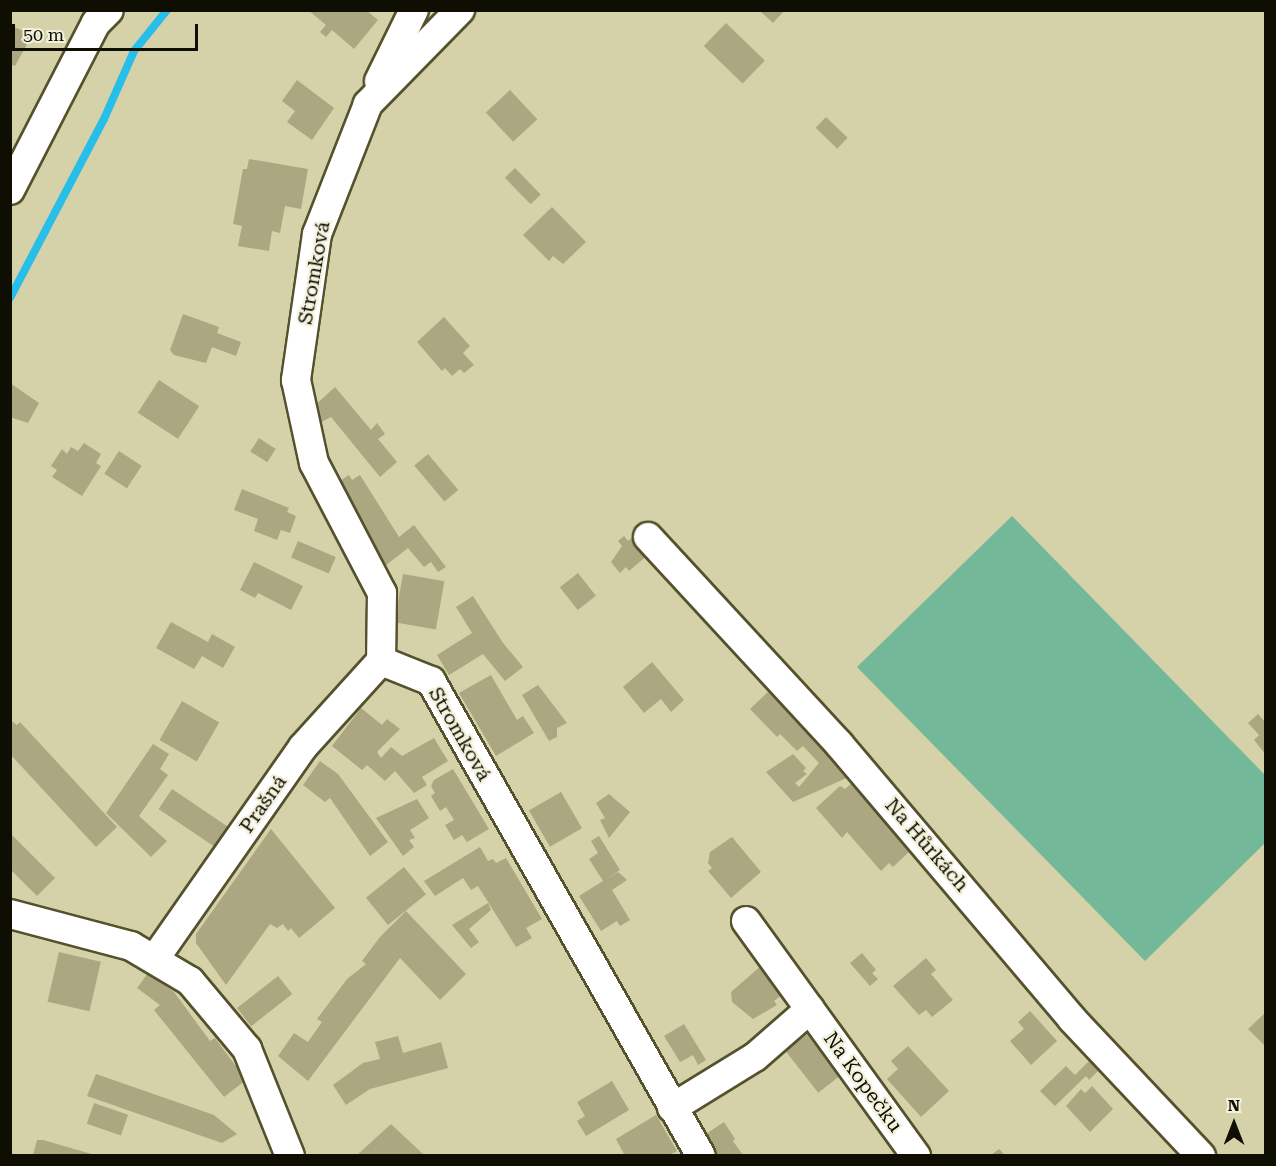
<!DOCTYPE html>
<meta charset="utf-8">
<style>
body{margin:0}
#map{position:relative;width:1276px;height:1166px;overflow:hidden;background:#d5d1a8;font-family:"Roboto Serif",serif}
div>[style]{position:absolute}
.green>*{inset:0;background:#73b899}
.stream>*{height:8px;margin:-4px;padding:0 4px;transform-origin:4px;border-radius:4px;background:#27beea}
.building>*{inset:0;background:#aba780;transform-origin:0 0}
.roads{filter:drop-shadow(2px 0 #55512d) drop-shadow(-2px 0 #55512d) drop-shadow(0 2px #55512d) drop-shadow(0 -2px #55512d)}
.minor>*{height:28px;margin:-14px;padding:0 14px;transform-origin:14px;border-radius:14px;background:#fff}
span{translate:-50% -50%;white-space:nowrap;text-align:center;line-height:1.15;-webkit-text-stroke:4.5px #f2f1dc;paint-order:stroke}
.street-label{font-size:20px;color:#0f0e02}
.frame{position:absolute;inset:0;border:12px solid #0f0e02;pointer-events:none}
.north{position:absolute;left:1204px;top:1094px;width:60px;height:60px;-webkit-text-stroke:4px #f2f1dc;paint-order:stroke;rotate:0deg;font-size:16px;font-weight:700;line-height:24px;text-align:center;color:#0f0e02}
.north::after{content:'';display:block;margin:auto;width:21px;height:27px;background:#0f0e02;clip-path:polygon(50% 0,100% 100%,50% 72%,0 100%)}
.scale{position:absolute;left:12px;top:24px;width:186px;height:27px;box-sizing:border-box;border:3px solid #0f0e02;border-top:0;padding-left:8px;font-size:18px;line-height:21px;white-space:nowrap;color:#0f0e02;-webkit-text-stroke:4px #f2f1dc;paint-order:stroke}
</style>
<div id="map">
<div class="green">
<div style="clip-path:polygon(1012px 516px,1265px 775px,1265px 843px,1145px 961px,857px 667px)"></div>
</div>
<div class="stream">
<div style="left:10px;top:298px;width:202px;rotate:-62.3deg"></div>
<div style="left:104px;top:119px;width:74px;rotate:-66.2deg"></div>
<div style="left:134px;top:51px;width:53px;rotate:-51.2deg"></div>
</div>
<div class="building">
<div style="clip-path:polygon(308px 10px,366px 10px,378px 20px,354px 49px,332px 30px,326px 37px,320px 32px,326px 25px)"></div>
<div style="clip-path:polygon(759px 10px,785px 10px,773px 23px)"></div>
<div style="left:726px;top:23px;width:54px;height:32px;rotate:44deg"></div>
<div style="clip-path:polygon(10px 25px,32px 35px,15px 66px,10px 64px)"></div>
<div style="clip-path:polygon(297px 80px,334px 108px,312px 140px,287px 122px,295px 111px,282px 101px)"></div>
<div style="left:510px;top:90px;width:40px;height:33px;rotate:47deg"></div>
<div style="left:826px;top:117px;width:30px;height:15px;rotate:44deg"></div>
<div style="clip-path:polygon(249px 159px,308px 169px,301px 209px,285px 206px,280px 233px,272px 231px,269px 251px,238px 246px,242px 226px,233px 224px,243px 169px,247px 169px)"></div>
<div style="left:515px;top:168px;width:37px;height:14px;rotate:46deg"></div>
<div style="clip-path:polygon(552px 207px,586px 242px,563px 264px,553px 256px,549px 261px,523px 235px)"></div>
<div style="clip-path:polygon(183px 314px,219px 327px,217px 333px,241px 342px,236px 356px,212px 347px,206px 363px,174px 355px,170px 350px)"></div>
<div style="clip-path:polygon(444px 317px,470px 346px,463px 353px,474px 365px,464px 373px,460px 369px,452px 376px,445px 368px,442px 371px,417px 342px)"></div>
<div style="left:159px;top:380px;width:48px;height:39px;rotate:33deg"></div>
<div style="clip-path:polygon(10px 383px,39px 403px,28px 423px,10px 417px)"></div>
<div style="clip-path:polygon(335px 387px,371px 430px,377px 423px,385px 434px,378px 439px,397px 462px,380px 477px,331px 417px,314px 426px,310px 410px)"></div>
<div style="left:259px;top:438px;width:20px;height:16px;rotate:33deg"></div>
<div style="clip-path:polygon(84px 443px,101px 454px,96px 463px,101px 466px,82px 496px,52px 477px,57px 470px,51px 466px,62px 449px,67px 454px,71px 447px,78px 451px)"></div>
<div style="left:119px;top:451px;width:27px;height:27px;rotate:33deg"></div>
<div style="left:428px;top:454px;width:47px;height:18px;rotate:50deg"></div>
<div style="clip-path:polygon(349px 475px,352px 480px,360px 475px,399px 537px,414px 525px,446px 567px,438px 572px,431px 562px,424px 567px,408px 548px,385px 566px,335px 484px)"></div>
<div style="clip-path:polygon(242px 489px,289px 508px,287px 512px,296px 516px,290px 533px,281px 530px,277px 540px,254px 531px,258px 519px,234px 510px)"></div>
<div style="clip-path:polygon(624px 536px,628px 541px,634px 536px,649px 554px,629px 571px,626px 567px,620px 573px,611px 562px,622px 546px,618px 541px)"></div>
<div style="left:298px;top:541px;width:41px;height:18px;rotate:23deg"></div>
<div style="clip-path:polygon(254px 562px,303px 586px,291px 610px,258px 593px,255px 598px,240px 590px)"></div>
<div style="left:578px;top:573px;width:29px;height:23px;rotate:52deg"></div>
<div style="left:403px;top:574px;width:42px;height:49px;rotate:10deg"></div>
<div style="clip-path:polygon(473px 596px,503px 643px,523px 667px,505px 681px,483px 654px,449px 675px,437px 655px,472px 633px,456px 607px)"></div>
<div style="clip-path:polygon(171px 622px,208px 642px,212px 634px,235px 647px,223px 668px,202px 656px,194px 669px,156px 648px)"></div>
<div style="clip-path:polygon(652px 662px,684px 700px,671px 712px,661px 699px,644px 713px,623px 687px)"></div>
<div style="clip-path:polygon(491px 675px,517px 720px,523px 716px,534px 733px,496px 756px,459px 693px)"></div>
<div style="clip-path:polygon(538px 685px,567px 723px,557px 728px,557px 737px,549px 741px,522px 695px)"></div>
<div style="clip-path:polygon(768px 692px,812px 737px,814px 735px,851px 776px,793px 802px,766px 772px,793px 754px,806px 768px,803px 771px,807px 774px,795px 783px,799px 787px,819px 763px,803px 746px,797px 751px,780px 734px,777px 737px,750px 709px)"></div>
<div style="left:182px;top:701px;width:43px;height:45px;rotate:30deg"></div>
<div style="clip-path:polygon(361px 708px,382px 725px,387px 719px,400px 729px,377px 752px,381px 758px,391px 747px,402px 756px,434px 738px,448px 761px,422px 777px,427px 785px,414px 793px,395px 771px,385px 781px,367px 765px,362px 770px,332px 746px)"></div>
<div style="clip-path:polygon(1258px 714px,1266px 723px,1266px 755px,1254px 740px,1259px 735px,1248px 723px)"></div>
<div style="clip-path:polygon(10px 720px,17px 725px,20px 722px,117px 827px,96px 847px,10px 754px)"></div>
<div style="clip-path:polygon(153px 744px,169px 754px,160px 769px,168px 775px,139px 816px,167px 841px,151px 857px,106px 813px)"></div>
<div style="clip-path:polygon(320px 761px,338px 774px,388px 842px,370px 856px,330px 798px,325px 802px,303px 785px)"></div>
<div style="clip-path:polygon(453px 769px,489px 829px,467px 842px,462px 835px,454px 840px,445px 825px,454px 820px,446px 807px,440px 811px,431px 796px,435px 793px,431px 786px,434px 780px)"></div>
<div style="clip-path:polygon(852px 783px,911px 850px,893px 867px,889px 863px,881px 871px,847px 832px,842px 838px,816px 808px,840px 786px,845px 789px)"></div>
<div style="left:172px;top:789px;width:68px;height:24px;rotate:34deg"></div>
<div style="left:561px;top:792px;width:42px;height:37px;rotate:60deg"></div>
<div style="clip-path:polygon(609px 794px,630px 812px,609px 838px,600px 820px,605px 818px,596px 803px)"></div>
<div style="clip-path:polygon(417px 799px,429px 818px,410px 830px,415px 838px,409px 840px,414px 847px,403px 856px,376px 818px)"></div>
<div style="clip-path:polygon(271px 829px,335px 908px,299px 938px,291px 928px,288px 931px,283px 924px,277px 928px,270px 924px,226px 985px,196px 943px,196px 934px)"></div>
<div style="clip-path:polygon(10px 833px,55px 878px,37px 896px,10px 869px)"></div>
<div style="clip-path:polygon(599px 836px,620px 870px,605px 880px,618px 872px,627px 880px,612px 890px,630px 920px,620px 926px,617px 921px,601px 931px,579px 896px,603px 881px,589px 859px,598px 853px,591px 841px)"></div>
<div style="clip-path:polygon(732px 837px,761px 872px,731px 898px,708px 871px,712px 868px,708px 863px,710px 852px)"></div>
<div style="clip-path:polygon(480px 847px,488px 861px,493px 859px,496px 863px,506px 858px,542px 919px,526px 928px,532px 938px,516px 947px,478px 886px,471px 890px,463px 878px,435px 896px,424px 881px)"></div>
<div style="left:404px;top:867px;width:35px;height:49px;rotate:51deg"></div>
<div style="clip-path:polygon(488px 903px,491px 910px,469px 929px,479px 942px,471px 948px,452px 925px)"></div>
<div style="clip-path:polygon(406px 911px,466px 974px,440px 1000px,400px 958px,308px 1081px,278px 1056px,294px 1033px,308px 1042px,322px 1022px,317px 1019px,347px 979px,366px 964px,362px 961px,380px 937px)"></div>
<div style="left:59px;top:952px;width:43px;height:51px;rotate:13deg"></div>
<div style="clip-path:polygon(862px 953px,876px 970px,872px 973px,878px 979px,870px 986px,850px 963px)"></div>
<div style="clip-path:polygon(926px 958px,936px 970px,931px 974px,953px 1000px,932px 1017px,926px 1010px,919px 1015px,893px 986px)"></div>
<div style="clip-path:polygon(762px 965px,784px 993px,774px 1001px,777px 1005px,753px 1019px,732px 1002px,731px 992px)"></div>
<div style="clip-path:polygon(148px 973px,174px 992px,210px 1041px,215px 1038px,246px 1080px,224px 1097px,154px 1010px,160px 1005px,137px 988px)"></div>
<div style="left:278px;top:976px;width:23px;height:52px;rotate:52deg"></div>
<div style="clip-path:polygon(1030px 1011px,1057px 1041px,1031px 1065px,1010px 1041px,1024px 1029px,1018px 1022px)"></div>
<div style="clip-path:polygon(1266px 1012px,1266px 1047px,1248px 1029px)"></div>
<div style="clip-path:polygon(684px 1024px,706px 1060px,698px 1065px,693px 1055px,680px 1062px,664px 1036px)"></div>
<div style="left:810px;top:1032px;width:53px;height:31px;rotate:52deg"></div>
<div style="clip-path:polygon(398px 1036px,403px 1053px,441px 1042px,448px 1068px,370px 1089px,346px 1105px,333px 1085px,363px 1063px,380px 1059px,375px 1042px)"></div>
<div style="clip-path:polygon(908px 1046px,949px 1091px,921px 1117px,887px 1079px,898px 1069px,891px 1061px)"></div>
<div style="clip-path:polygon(1094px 1056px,1103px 1066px,1089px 1080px,1086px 1076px,1055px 1106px,1040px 1091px,1066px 1066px,1075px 1075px)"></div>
<div style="clip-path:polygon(96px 1074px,214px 1115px,237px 1134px,222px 1143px,87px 1096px)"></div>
<div style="clip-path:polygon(612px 1081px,629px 1110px,586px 1136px,577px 1121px,585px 1116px,577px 1102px)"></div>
<div style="clip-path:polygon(1092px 1086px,1113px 1109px,1090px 1132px,1066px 1106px,1081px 1089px,1085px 1093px)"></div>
<div style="left:94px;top:1103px;width:36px;height:22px;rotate:19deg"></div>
<div style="clip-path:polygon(656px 1115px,677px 1151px,669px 1155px,625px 1156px,616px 1139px)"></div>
<div style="clip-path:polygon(724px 1122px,735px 1139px,733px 1141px,743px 1155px,715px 1155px,703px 1136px)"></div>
<div style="clip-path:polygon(391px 1124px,424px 1155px,357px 1155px)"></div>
<div style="clip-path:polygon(37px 1140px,43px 1140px,95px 1155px,33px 1155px)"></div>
<div style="clip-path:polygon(999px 1149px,1005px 1155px,991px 1155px)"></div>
</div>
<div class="roads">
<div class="minor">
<div style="left:460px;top:10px;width:132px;rotate:134.4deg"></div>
<div style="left:368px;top:104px;width:140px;rotate:111.4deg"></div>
<div style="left:317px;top:234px;width:148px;rotate:98.2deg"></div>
<div style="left:296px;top:380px;width:85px;rotate:77.8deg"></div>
<div style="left:314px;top:463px;width:147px;rotate:62.4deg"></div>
<div style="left:382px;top:593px;width:68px;rotate:90.8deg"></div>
<div style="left:381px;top:661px;width:54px;rotate:21.8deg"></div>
<div style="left:431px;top:681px;width:546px;rotate:60.39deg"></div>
<div style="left:379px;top:81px;width:79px;rotate:-63.8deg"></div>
<div style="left:10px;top:190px;width:188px;rotate:-62.8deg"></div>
<div style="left:96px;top:23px;width:18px;rotate:-45deg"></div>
<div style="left:648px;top:537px;width:282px;rotate:47.3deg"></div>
<div style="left:839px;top:744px;width:360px;rotate:49.7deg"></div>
<div style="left:1072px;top:1019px;width:188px;rotate:46.7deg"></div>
<div style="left:10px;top:914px;width:125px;rotate:14.8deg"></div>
<div style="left:131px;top:946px;width:69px;rotate:30.7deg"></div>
<div style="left:190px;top:981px;width:89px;rotate:50deg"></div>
<div style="left:247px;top:1049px;width:115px;rotate:68.1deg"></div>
<div style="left:746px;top:921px;width:290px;rotate:54.1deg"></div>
<div style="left:156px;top:957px;width:256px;rotate:-55deg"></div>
<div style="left:303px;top:747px;width:116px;rotate:-47.8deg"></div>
<div style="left:672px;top:1108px;width:97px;rotate:-31.6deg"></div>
<div style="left:755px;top:1057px;width:73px;rotate:-41.1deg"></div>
</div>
</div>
<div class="street-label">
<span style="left:314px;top:273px;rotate:-80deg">Stromková</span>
<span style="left:460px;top:734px;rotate:60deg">Stromková</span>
<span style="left:263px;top:804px;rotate:-55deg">Prašná</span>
<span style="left:927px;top:845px;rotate:49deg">Na Hůrkách</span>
<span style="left:863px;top:1082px;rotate:54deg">Na Kopečku</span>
</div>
<div class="frame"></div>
<div class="north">N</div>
<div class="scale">50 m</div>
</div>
